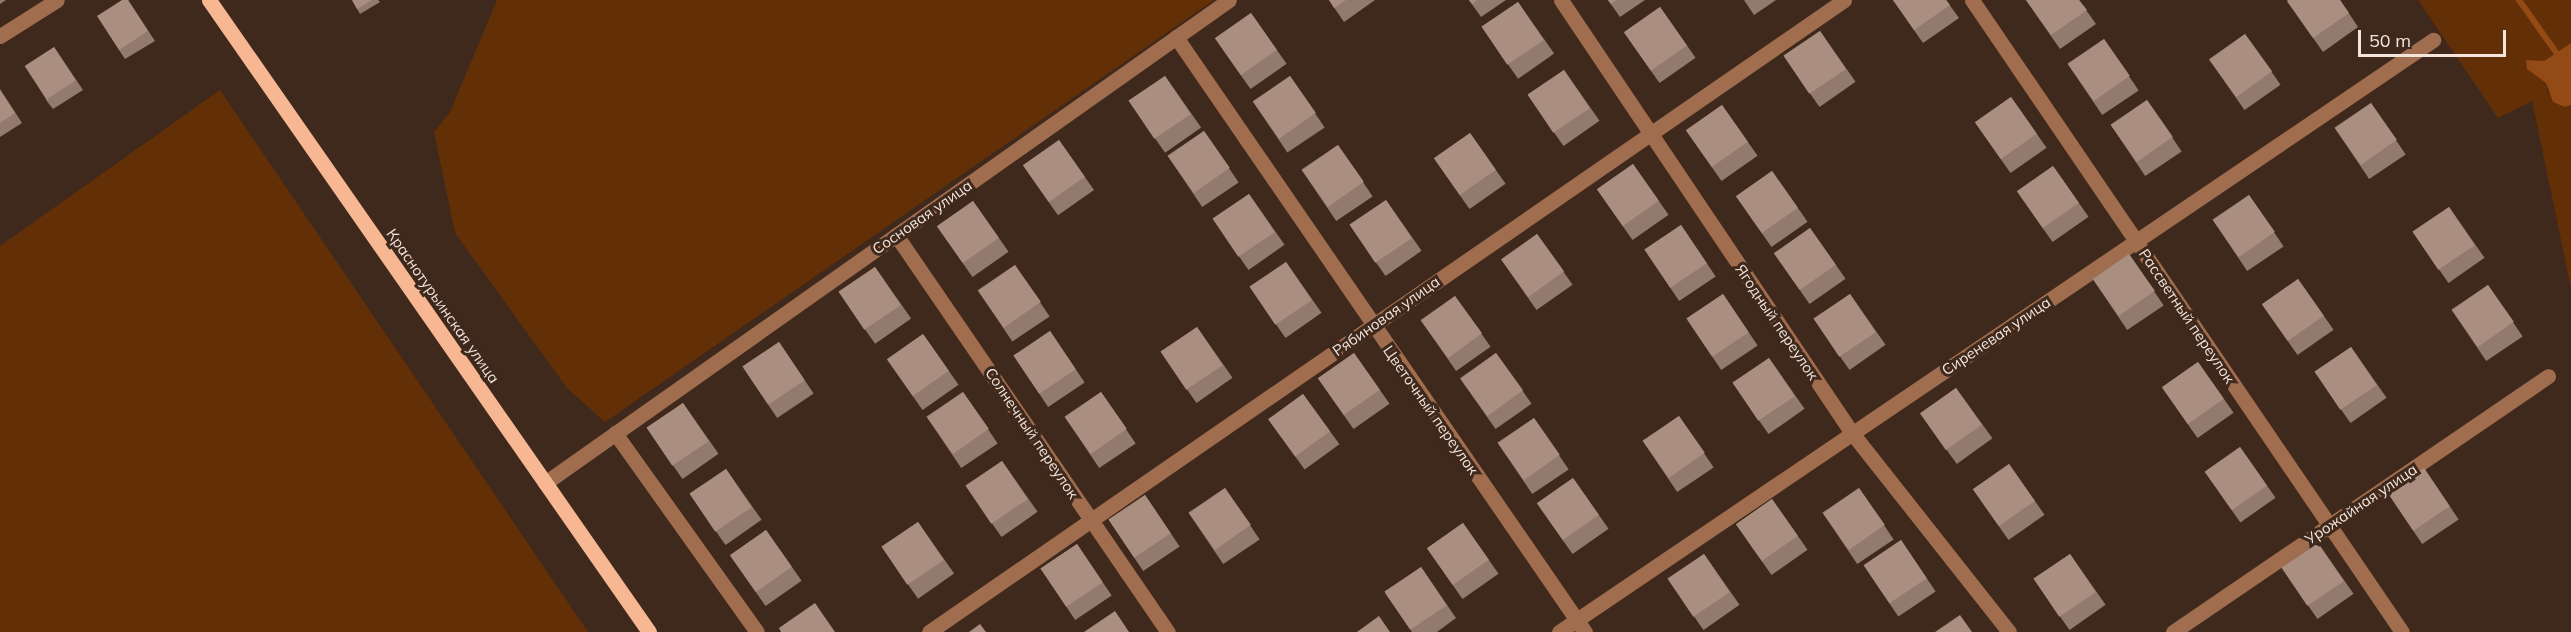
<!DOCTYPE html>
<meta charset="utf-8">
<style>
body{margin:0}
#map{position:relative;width:2571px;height:632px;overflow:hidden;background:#3e291c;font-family:Mulish,sans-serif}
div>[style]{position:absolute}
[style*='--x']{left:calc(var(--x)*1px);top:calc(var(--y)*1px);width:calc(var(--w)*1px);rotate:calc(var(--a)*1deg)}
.green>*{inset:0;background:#632f07}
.water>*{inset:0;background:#934a15}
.stream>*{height:6px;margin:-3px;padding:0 3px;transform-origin:3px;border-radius:3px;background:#934a15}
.minor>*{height:15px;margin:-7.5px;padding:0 7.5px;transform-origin:7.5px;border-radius:7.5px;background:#a16d4f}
.major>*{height:15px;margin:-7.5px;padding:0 7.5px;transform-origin:7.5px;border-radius:7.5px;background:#f7b792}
.wall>*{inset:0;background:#927b6e;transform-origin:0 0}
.building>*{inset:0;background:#aa8f80;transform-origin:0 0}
span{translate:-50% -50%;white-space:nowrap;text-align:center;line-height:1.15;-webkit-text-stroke:6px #3e291c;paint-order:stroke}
.street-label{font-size:15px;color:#f3e4dc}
.scale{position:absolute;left:2358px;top:30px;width:148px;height:27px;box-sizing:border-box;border:3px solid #f3e4dc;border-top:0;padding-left:8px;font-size:18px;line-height:21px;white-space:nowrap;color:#f3e4dc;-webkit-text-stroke:4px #3e291c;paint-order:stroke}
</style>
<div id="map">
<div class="green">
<i style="clip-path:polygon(497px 0,1214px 0,605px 422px,567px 388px,455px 233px,434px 132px,450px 112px)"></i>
<i style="clip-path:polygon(2418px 0,2571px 0,2571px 43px,2544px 61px,2526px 61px,2546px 83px,2548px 93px,2565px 107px,2571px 105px,2571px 288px,2532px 101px,2498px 118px)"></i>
<i style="clip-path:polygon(220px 90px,588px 632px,0 632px,0 246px)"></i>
</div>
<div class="water">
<i style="clip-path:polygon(2571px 43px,2571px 105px,2565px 107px,2553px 102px,2546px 83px,2527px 69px,2526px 60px,2544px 61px)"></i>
</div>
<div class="stream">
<i style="--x:2519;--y:0;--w:71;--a:54.7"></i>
</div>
<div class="minor">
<i style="--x:1561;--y:0;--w:522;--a:56.1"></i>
<i style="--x:1852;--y:433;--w:253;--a:51.7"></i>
<i style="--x:1972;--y:0;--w:764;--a:55.77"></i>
<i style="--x:0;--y:36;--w:67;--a:-32.3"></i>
<i style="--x:1176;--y:37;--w:722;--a:55.5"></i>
<i style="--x:896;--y:235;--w:481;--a:55.6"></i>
<i style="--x:615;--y:433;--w:244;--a:54.5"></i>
<i style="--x:545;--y:483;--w:837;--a:-35.23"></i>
<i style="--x:929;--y:632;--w:1112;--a:-34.63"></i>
<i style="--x:1559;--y:632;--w:1056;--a:-34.11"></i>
<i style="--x:2173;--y:632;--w:454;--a:-34.3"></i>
</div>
<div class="major">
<i style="--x:209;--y:0;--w:770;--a:55.15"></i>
</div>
<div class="wall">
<i style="clip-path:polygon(0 0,6px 0,0 4px)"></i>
<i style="clip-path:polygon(128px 0,155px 41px,125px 59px,119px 50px)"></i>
<i style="clip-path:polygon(352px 0,378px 0,380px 2px,360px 14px)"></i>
<i style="clip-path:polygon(1329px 0,1375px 0,1344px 22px)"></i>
<i style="clip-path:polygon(1469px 0,1506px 0,1481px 17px)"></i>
<i style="clip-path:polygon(1608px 0,1645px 0,1620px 17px)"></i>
<i style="clip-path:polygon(1744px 0,1776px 0,1754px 15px)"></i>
<i style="clip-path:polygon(1893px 0,1946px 0,1959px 18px,1923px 43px)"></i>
<i style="clip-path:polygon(2026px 0,2079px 0,2096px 24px,2060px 49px)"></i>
<i style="clip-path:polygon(2340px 0,2358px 27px,2323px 52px,2287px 1px)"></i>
<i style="left:1518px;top:2px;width:63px;height:44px;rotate:55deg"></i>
<i style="left:1660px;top:7px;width:62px;height:44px;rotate:55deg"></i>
<i style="left:1251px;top:13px;width:62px;height:44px;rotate:55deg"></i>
<i style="left:1820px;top:31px;width:62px;height:44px;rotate:55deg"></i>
<i style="left:2245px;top:34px;width:62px;height:44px;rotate:55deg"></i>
<i style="left:2104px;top:39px;width:62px;height:44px;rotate:56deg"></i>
<i style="clip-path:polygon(54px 47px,83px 90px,53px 109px,46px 100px)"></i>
<i style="left:1564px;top:70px;width:62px;height:44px;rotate:55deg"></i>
<i style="left:1165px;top:76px;width:63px;height:44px;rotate:55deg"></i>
<i style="left:1290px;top:76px;width:62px;height:45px;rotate:56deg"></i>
<i style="clip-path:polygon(0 89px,22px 123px,0 137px)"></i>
<i style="left:2011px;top:97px;width:62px;height:44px;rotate:55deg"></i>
<i style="left:2147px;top:100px;width:62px;height:44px;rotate:56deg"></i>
<i style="left:2371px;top:103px;width:62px;height:44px;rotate:56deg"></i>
<i style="left:1722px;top:105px;width:62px;height:44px;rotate:55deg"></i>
<i style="left:1204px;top:131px;width:62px;height:44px;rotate:56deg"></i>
<i style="left:1470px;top:133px;width:62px;height:44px;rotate:55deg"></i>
<i style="left:1059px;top:140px;width:61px;height:44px;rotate:55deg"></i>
<i style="left:1338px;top:145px;width:62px;height:44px;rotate:56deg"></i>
<i style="left:1633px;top:164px;width:62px;height:44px;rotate:55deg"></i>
<i style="left:2053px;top:166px;width:62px;height:44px;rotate:55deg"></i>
<i style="left:1772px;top:171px;width:62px;height:44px;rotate:55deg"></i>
<i style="left:1249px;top:194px;width:62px;height:44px;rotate:55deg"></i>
<i style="left:2249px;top:195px;width:62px;height:44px;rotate:56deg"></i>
<i style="left:1386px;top:200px;width:62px;height:44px;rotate:55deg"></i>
<i style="left:973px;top:201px;width:62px;height:44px;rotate:55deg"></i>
<i style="left:2449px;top:207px;width:62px;height:44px;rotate:55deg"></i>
<i style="left:1681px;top:225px;width:62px;height:44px;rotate:56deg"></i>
<i style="left:1810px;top:228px;width:62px;height:44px;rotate:55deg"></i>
<i style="left:1537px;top:234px;width:62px;height:44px;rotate:55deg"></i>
<i style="left:2129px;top:254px;width:62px;height:44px;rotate:56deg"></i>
<i style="left:1286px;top:262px;width:62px;height:44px;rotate:55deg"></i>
<i style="left:1015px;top:265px;width:62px;height:45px;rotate:56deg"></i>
<i style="left:875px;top:267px;width:63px;height:44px;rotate:55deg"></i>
<i style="left:2298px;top:279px;width:62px;height:44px;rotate:55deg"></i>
<i style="left:2488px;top:285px;width:62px;height:44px;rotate:56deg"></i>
<i style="left:1723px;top:294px;width:62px;height:44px;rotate:56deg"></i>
<i style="left:1850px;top:294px;width:62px;height:44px;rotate:55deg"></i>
<i style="left:1455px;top:296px;width:62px;height:42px;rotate:55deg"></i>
<i style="left:1197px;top:327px;width:62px;height:44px;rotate:55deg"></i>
<i style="left:1050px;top:331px;width:62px;height:44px;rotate:56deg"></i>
<i style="left:923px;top:334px;width:62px;height:44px;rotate:55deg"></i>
<i style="left:779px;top:342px;width:62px;height:44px;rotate:56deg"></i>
<i style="left:2351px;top:347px;width:62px;height:44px;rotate:55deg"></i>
<i style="left:1354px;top:353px;width:62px;height:44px;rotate:55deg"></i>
<i style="left:1496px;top:353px;width:62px;height:44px;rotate:55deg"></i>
<i style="left:1769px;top:358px;width:62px;height:44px;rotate:55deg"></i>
<i style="left:2198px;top:362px;width:62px;height:44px;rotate:55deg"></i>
<i style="left:1956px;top:388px;width:62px;height:44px;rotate:54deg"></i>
<i style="left:963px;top:392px;width:62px;height:44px;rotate:56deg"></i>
<i style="left:1101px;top:392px;width:62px;height:44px;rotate:56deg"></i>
<i style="left:1303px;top:394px;width:62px;height:43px;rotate:54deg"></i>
<i style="left:683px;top:403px;width:62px;height:44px;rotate:55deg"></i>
<i style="left:1679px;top:416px;width:62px;height:44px;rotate:56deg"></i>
<i style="left:1534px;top:418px;width:62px;height:44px;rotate:56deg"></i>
<i style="left:2240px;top:447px;width:62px;height:43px;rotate:55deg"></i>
<i style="left:1002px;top:461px;width:62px;height:44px;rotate:55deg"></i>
<i style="left:2009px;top:464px;width:62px;height:44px;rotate:55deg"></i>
<i style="left:2424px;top:468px;width:62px;height:44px;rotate:56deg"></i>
<i style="left:726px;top:469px;width:62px;height:44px;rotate:55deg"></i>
<i style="left:1573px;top:478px;width:62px;height:44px;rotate:55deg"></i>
<i style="left:1225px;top:488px;width:62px;height:44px;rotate:56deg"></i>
<i style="left:1859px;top:488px;width:62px;height:44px;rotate:56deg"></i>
<i style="left:1145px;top:495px;width:62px;height:44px;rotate:56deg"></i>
<i style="left:1772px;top:499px;width:62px;height:44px;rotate:55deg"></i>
<i style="left:918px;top:522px;width:63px;height:44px;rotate:55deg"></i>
<i style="left:1463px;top:523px;width:62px;height:44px;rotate:55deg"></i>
<i style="left:766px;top:530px;width:62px;height:44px;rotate:55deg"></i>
<i style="left:1901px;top:540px;width:62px;height:45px;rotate:56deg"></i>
<i style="left:2318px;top:543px;width:62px;height:44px;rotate:55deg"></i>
<i style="left:1077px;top:544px;width:62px;height:44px;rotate:56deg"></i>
<i style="left:1704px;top:554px;width:62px;height:44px;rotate:55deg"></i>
<i style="left:2070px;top:554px;width:62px;height:44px;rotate:55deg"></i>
<i style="clip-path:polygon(1421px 567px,1456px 618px,1437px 632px,1412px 632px,1385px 593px)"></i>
</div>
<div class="building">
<i style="clip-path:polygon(122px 0,128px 0,148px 31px,119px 50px,97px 16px)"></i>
<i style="clip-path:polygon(352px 0,372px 0,357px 9px)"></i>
<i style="clip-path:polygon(1329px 0,1346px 0,1334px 8px)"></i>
<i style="clip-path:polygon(1469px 0,1477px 0,1472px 4px)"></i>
<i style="clip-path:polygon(1608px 0,1616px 0,1611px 4px)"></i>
<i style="clip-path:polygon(1893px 0,1946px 0,1950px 5px,1914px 30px)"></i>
<i style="clip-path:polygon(2026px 0,2079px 0,2087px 10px,2051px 35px)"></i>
<i style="clip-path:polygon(2288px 0,2340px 0,2349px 13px,2313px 38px,2287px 1px)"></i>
<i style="left:1518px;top:2px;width:46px;height:44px;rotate:56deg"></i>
<i style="left:1660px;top:7px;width:47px;height:44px;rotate:55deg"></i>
<i style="left:1251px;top:13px;width:45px;height:44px;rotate:55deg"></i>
<i style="left:1820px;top:31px;width:46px;height:44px;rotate:56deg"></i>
<i style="left:2245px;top:34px;width:46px;height:44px;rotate:54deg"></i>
<i style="left:2104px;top:39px;width:45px;height:44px;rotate:55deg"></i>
<i style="left:54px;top:47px;width:40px;height:35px;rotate:57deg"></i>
<i style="left:1564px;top:70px;width:46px;height:44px;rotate:56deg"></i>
<i style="left:1165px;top:76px;width:46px;height:44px;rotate:56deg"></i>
<i style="left:1290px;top:76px;width:45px;height:45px;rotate:55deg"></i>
<i style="clip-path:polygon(0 90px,15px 113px,0 123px)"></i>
<i style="left:2011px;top:97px;width:45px;height:44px;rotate:55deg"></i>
<i style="left:2147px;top:100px;width:45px;height:44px;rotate:55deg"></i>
<i style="left:2371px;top:103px;width:45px;height:44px;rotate:55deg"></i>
<i style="left:1722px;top:105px;width:45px;height:44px;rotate:55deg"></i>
<i style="left:1204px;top:131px;width:45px;height:44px;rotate:55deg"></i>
<i style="left:1470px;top:133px;width:45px;height:44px;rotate:55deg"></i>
<i style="left:1059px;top:140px;width:45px;height:44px;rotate:55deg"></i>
<i style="left:1338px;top:145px;width:45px;height:44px;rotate:55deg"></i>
<i style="left:1633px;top:164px;width:45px;height:44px;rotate:55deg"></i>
<i style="left:2053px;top:166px;width:45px;height:44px;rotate:55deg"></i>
<i style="left:1772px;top:171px;width:45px;height:44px;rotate:55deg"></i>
<i style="left:1249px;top:194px;width:46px;height:44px;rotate:56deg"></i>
<i style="left:2249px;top:195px;width:45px;height:44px;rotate:55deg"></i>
<i style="left:1386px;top:200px;width:46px;height:44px;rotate:56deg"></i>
<i style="left:973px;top:201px;width:45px;height:44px;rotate:55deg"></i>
<i style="left:2449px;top:207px;width:46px;height:44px;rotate:56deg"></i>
<i style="left:1681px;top:225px;width:46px;height:44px;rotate:56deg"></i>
<i style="left:1810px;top:228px;width:45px;height:44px;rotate:55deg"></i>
<i style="left:1537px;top:234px;width:46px;height:44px;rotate:54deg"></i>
<i style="left:2129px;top:254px;width:45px;height:44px;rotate:55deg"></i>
<i style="left:1286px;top:262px;width:46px;height:44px;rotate:56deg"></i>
<i style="left:1015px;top:265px;width:45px;height:45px;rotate:55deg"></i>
<i style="left:875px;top:267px;width:46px;height:44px;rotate:56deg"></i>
<i style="left:2298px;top:279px;width:45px;height:44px;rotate:55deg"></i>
<i style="left:2488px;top:285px;width:45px;height:44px;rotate:55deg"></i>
<i style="left:1723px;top:294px;width:46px;height:44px;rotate:56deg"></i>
<i style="left:1850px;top:294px;width:46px;height:44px;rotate:56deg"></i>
<i style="left:1455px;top:296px;width:46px;height:42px;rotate:54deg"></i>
<i style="left:1197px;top:327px;width:46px;height:44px;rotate:56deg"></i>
<i style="left:1050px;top:331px;width:46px;height:44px;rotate:56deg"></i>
<i style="left:923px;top:334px;width:45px;height:44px;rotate:55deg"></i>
<i style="left:779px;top:342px;width:46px;height:44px;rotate:56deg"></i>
<i style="left:2351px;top:347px;width:46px;height:44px;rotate:56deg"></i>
<i style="left:1354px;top:353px;width:45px;height:44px;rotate:55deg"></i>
<i style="left:1496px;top:353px;width:46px;height:44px;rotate:54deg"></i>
<i style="left:1769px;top:358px;width:46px;height:44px;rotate:56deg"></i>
<i style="left:2198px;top:362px;width:45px;height:44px;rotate:55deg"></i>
<i style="left:1956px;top:388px;width:45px;height:44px;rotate:55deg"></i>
<i style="left:963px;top:392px;width:45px;height:44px;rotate:55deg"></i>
<i style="left:1101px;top:392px;width:45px;height:44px;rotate:55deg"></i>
<i style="left:1303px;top:394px;width:46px;height:43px;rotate:54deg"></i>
<i style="left:683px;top:403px;width:46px;height:44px;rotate:56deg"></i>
<i style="left:1679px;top:416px;width:45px;height:44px;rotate:55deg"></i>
<i style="left:1534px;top:418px;width:45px;height:44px;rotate:55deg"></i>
<i style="left:2240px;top:447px;width:47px;height:43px;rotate:55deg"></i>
<i style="left:1002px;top:461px;width:46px;height:44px;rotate:56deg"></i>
<i style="left:2009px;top:464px;width:45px;height:44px;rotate:55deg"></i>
<i style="left:2424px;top:468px;width:46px;height:44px;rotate:56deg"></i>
<i style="left:726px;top:469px;width:46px;height:44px;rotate:56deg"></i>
<i style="left:1573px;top:478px;width:45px;height:44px;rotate:55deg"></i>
<i style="left:1225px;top:488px;width:45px;height:44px;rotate:55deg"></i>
<i style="left:1859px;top:488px;width:45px;height:44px;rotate:55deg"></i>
<i style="left:1145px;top:495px;width:46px;height:44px;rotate:56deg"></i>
<i style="left:1772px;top:499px;width:45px;height:44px;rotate:55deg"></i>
<i style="left:918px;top:522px;width:46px;height:44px;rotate:56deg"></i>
<i style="left:1463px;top:523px;width:45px;height:44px;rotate:55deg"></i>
<i style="left:766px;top:530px;width:45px;height:44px;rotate:55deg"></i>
<i style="left:1901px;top:540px;width:46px;height:45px;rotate:56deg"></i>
<i style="left:2318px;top:543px;width:46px;height:44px;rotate:56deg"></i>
<i style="left:1077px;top:544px;width:46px;height:44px;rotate:56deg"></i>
<i style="left:1704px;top:554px;width:46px;height:44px;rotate:56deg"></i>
<i style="left:2070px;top:554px;width:46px;height:44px;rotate:56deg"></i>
<i style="left:1421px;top:567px;width:46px;height:44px;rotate:56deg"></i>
<i style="clip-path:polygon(815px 603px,835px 632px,781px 632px,779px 628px)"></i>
<i style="clip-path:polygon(1115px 611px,1129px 632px,1084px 632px)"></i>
<i style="clip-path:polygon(1960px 615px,1972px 632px,1935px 632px)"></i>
<i style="clip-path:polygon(1379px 616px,1390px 632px,1357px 632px)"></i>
<i style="clip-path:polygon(980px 624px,986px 632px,969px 632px)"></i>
</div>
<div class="street-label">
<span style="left:922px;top:217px;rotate:-35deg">Сосновая улица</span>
<span style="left:443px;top:306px;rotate:55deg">Краснотурьинская улица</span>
<span style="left:1386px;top:316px;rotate:-35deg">Рябиновая улица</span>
<span style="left:2187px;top:316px;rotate:56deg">Рассветный переулок</span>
<span style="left:1777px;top:322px;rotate:56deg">Ягодный переулок</span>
<span style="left:1996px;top:336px;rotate:-34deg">Сиреневая улица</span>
<span style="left:1431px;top:410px;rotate:55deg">Цветочный переулок</span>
<span style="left:1032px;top:433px;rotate:56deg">Солнечный переулок</span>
<span style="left:2361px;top:504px;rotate:-34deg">Урожайная улица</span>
</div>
<div class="scale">50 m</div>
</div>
